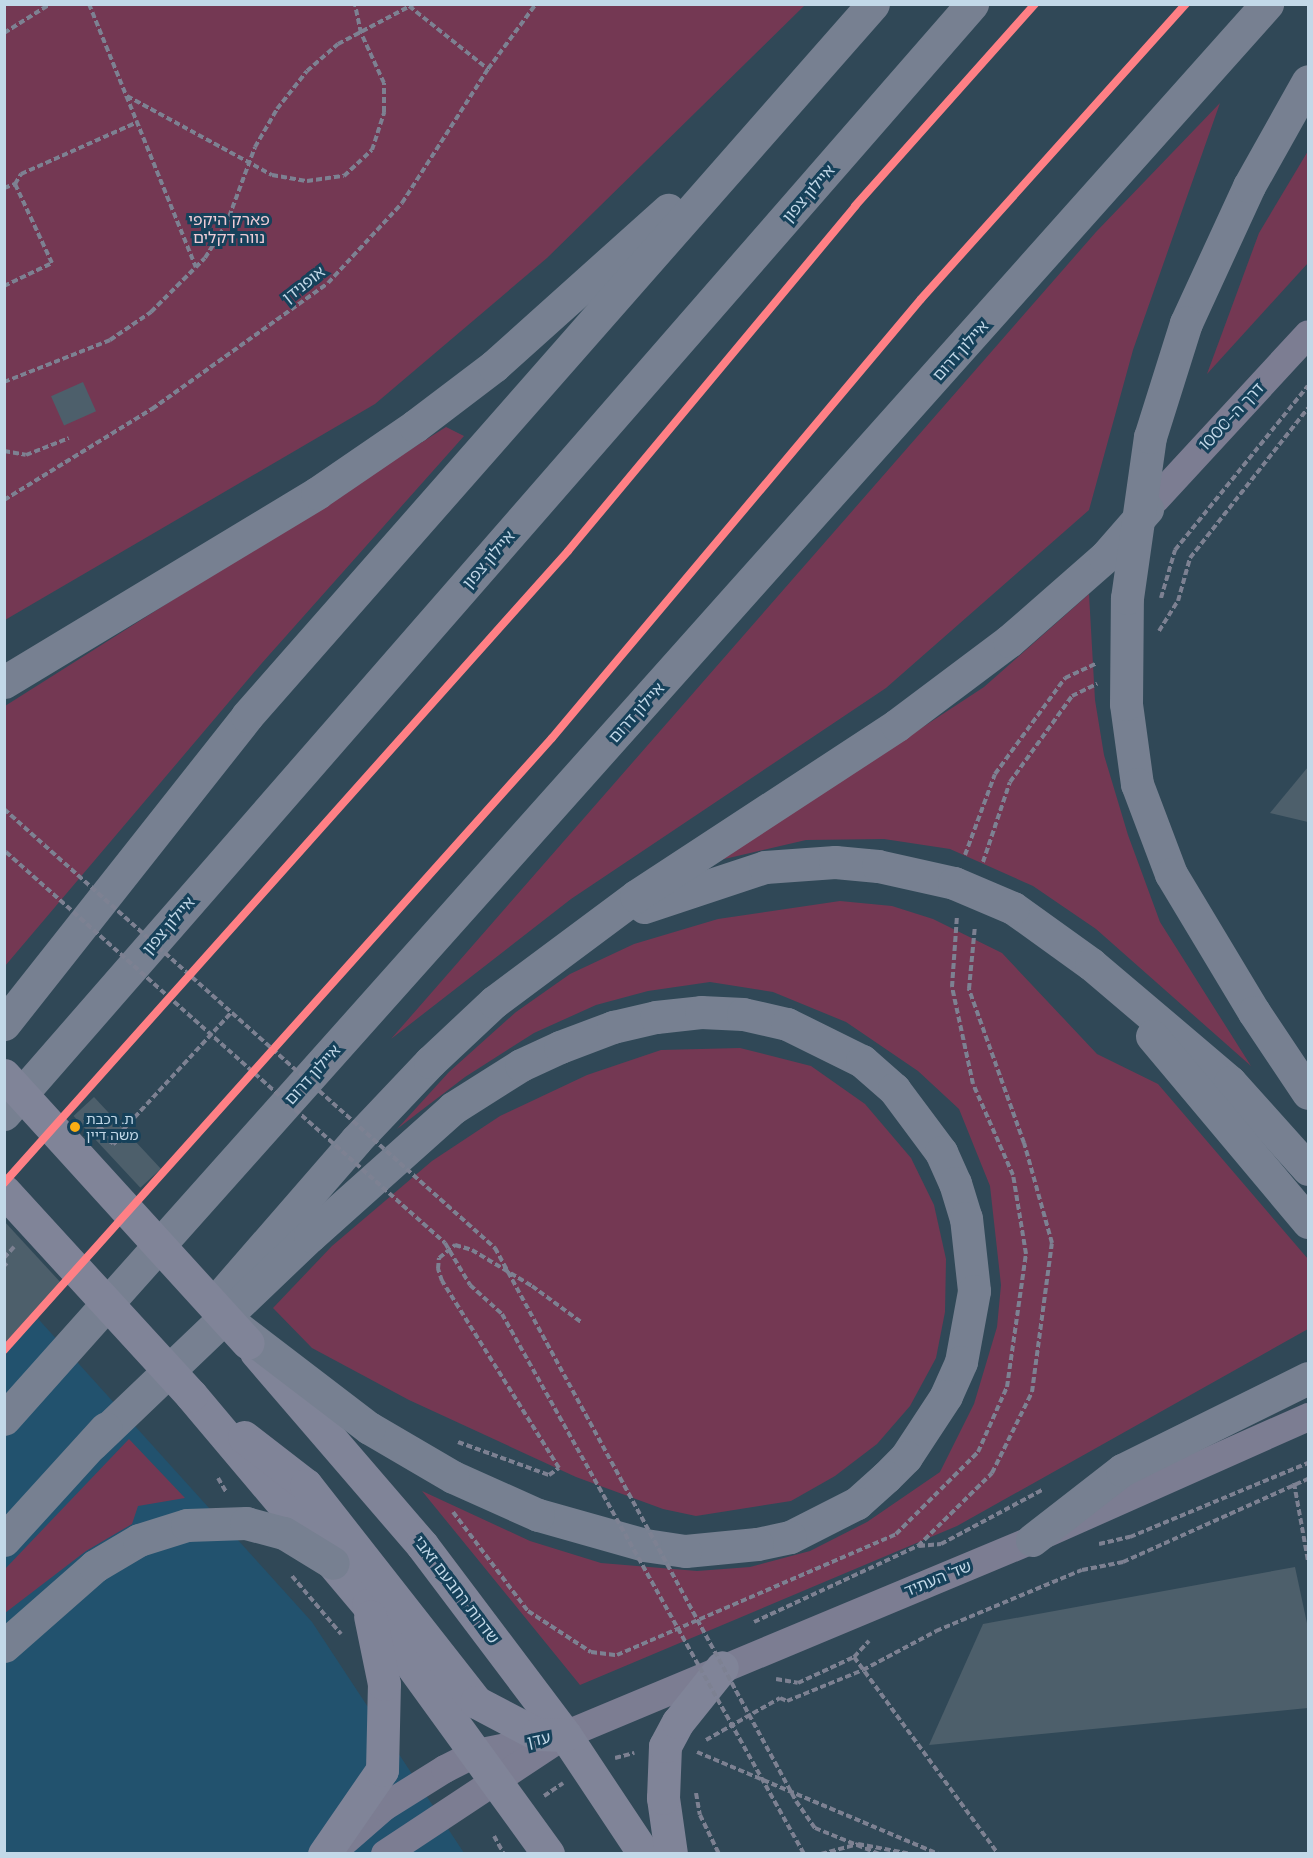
<!DOCTYPE html>
<meta charset="utf-8">
<style>
body{margin:0}
#map{position:relative;width:1313px;height:1858px;overflow:hidden;background:#304857;font-family:"DM Sans","Noto Sans Hebrew",sans-serif}
div>[style]{position:absolute}
[style*='--x']{left:calc(var(--x)*1px);top:calc(var(--y)*1px);width:calc(var(--w)*1px);rotate:calc(var(--a)*1deg)}
.built>*{inset:0;background:#22526e}
.green>*{inset:0;background:#743853}
.building>*{inset:0;background:#4d5f6b;transform-origin:0 0}
.path>*{height:4px;margin-top:-2px;transform-origin:0;background:repeating-linear-gradient(90deg,#7d8192 0 6px,transparent 0 9px)}
.minor>*{height:28px;margin:-14px;padding:0 14px;transform-origin:14px;border-radius:14px;background:#7c7d92}
.primary>*{height:33px;margin:-16.5px;padding:0 16.5px;transform-origin:16.5px;border-radius:16.5px;background:#808498}
.motorway>*{height:33px;margin:-16.5px;padding:0 16.5px;transform-origin:16.5px;border-radius:16.5px;background:#778091}
.path-bridge>*{height:4px;margin-top:-2px;transform-origin:0;background:repeating-linear-gradient(90deg,#7d8192 0 6px,transparent 0 9px)}
.primary-bridge>*{height:33px;margin:-16.5px;padding:0 16.5px;transform-origin:16.5px;border-radius:16.5px;background:#808498}
.motorway-bridge>*{height:33px;margin:-16.5px;padding:0 16.5px;transform-origin:16.5px;border-radius:16.5px;background:#778091}
.rail-1>*{height:8px;margin:-4px;padding:0 4px;transform-origin:4px;border-radius:4px;background:#ff8085}
.dots>*{width:16px;height:16px;translate:-50% -50%;box-sizing:border-box;border:3px solid #16415a;border-radius:50%}
span{translate:-50% -50%;white-space:nowrap;text-align:center;line-height:1.15;-webkit-text-stroke:6px #16415a;paint-order:stroke}
.bus-label{font-size:14px;color:#c2d8e8}
.left{translate:0 -50%;text-align:left}
.street-label{font-size:16px;color:#c2d8e8}
.park-label{font-size:16px;color:#eeccd6}
.frame{position:absolute;inset:0;border:6px solid #c2d8e8;pointer-events:none}
</style>
<div id="map">
<div class="built">
<i style="clip-path:polygon(4px 1281px,312px 1622px,464px 1853px,5px 1853px)"></i>
</div>
<div class="green">
<i style="clip-path:polygon(5px 5px,805px 5px,547px 258px,375px 404px,5px 620px)"></i>
<i style="clip-path:polygon(1220px 103px,1133px 350px,1089px 510px,886px 688px,571px 899px,391px 1039px,1096px 232px)"></i>
<i style="clip-path:polygon(1308px 151px,1308px 263px,1207px 374px,1259px 233px)"></i>
<i style="clip-path:polygon(446px 427px,464px 436px,262px 663px,5px 966px,5px 706px)"></i>
<i style="clip-path:polygon(1089px 594px,1095px 700px,1104px 755px,1128px 835px,1160px 922px,1251px 1066px,1096px 929px,1033px 886px,950px 849px,884px 839px,806px 840px,720px 860px,984px 687px)"></i>
<i style="clip-path:polygon(840px 901px,892px 906px,933px 919px,1002px 953px,1097px 1054px,1158px 1084px,1308px 1259px,1308px 1329px,957px 1526px,580px 1685px,422px 1491px,530px 1541px,601px 1563px,697px 1571px,750px 1567px,810px 1551px,867px 1522px,940px 1472px,974px 1404px,997px 1327px,1001px 1285px,990px 1186px,959px 1109px,918px 1071px,846px 1022px,773px 992px,710px 982px,648px 991px,596px 1005px,534px 1033px,465px 1077px,397px 1129px,449px 1072px,516px 1012px,570px 974px,634px 944px,718px 919px)"></i>
<i style="clip-path:polygon(740px 1048px,811px 1066px,865px 1104px,911px 1158px,934px 1205px,946px 1259px,945px 1312px,936px 1358px,910px 1406px,877px 1444px,835px 1476px,791px 1501px,696px 1516px,663px 1509px,576px 1477px,409px 1400px,312px 1348px,273px 1308px,332px 1246px,432px 1161px,500px 1116px,587px 1075px,661px 1050px)"></i>
<i style="clip-path:polygon(129px 1439px,185px 1498px,138px 1506px,132px 1524px,86px 1551px,5px 1613px,5px 1569px)"></i>
</div>
<div class="building">
<i style="left:83px;top:382px;width:32px;height:35px;rotate:66deg"></i>
<i style="clip-path:polygon(1308px 767px,1308px 822px,1270px 813px)"></i>
<i style="left:94px;top:1097px;width:98px;height:28px;rotate:47deg"></i>
<i style="clip-path:polygon(4px 1221px,62px 1284px,4px 1347px)"></i>
<i style="clip-path:polygon(1295px 1567px,1308px 1628px,1308px 1708px,929px 1745px,983px 1624px)"></i>
</div>
<div class="path">
<i style="--x:89;--y:4;--w:284;--a:67.9"></i>
<i style="--x:409;--y:6;--w:101;--a:38.6"></i>
<i style="--x:4;--y:33;--w:54;--a:-32.2"></i>
<i style="--x:127;--y:96;--w:165;--a:28.6"></i>
<i style="--x:272;--y:175;--w:36;--a:10"></i>
<i style="--x:307;--y:181;--w:37;--a:-8"></i>
<i style="--x:344;--y:176;--w:38;--a:-43"></i>
<i style="--x:372;--y:150;--w:40;--a:-72"></i>
<i style="--x:384;--y:112;--w:29;--a:-90"></i>
<i style="--x:384;--y:83;--w:55;--a:-114.7"></i>
<i style="--x:361;--y:33;--w:30;--a:-102"></i>
<i style="--x:4;--y:188;--w:12;--a:-20"></i>
<i style="--x:15;--y:184;--w:12;--a:-59"></i>
<i style="--x:21;--y:174;--w:128;--a:-24"></i>
<i style="--x:4;--y:286;--w:53;--a:-25.6"></i>
<i style="--x:52;--y:263;--w:87;--a:-115.1"></i>
<i style="--x:4;--y:382;--w:114;--a:-21.6"></i>
<i style="--x:110;--y:340;--w:50;--a:-34.3"></i>
<i style="--x:151;--y:312;--w:76;--a:-45"></i>
<i style="--x:205;--y:258;--w:39;--a:-58"></i>
<i style="--x:226;--y:225;--w:83;--a:-69.6"></i>
<i style="--x:255;--y:147;--w:44;--a:-59.9"></i>
<i style="--x:277;--y:109;--w:48;--a:-51.7"></i>
<i style="--x:307;--y:71;--w:41;--a:-41.1"></i>
<i style="--x:338;--y:44;--w:86;--a:-27.8"></i>
<i style="--x:4;--y:451;--w:22;--a:10"></i>
<i style="--x:26;--y:455;--w:46;--a:-21.6"></i>
<i style="--x:4;--y:500;--w:174;--a:-31.6"></i>
<i style="--x:152;--y:409;--w:216;--a:-35.6"></i>
<i style="--x:328;--y:283;--w:109;--a:-47.2"></i>
<i style="--x:402;--y:203;--w:159;--a:-57.3"></i>
<i style="--x:488;--y:69;--w:81;--a:-53.6"></i>
<i style="--x:1161;--y:598;--w:50;--a:-73.7"></i>
<i style="--x:1175;--y:550;--w:211;--a:-51"></i>
<i style="--x:1159;--y:631;--w:36;--a:-58"></i>
<i style="--x:1178;--y:601;--w:45;--a:-74.4"></i>
<i style="--x:1190;--y:558;--w:191;--a:-51.8"></i>
<i style="--x:4;--y:809;--w:27;--a:42"></i>
<i style="--x:4;--y:851;--w:2;--a:27"></i>
<i style="--x:965;--y:855;--w:86;--a:-69.7"></i>
<i style="--x:995;--y:774;--w:119;--a:-53.9"></i>
<i style="--x:1065;--y:678;--w:35;--a:-25"></i>
<i style="--x:983;--y:862;--w:84;--a:-71.4"></i>
<i style="--x:1010;--y:782;--w:106;--a:-54.2"></i>
<i style="--x:1072;--y:696;--w:28;--a:-26"></i>
<i style="--x:97;--y:1131;--w:5;--a:-53"></i>
<i style="--x:100;--y:1127;--w:25;--a:47"></i>
<i style="--x:4;--y:1258;--w:15;--a:-48"></i>
<i style="--x:4;--y:1266;--w:4;--a:-45"></i>
<i style="--x:458;--y:1442;--w:97;--a:19.9"></i>
<i style="--x:549;--y:1475;--w:12;--a:-35"></i>
<i style="--x:559;--y:1468;--w:221;--a:-122"></i>
<i style="--x:442;--y:1281;--w:13;--a:-108"></i>
<i style="--x:438;--y:1269;--w:11;--a:-85"></i>
<i style="--x:439;--y:1258;--w:21;--a:-39"></i>
<i style="--x:455;--y:1245;--w:18;--a:16"></i>
<i style="--x:472;--y:1250;--w:70;--a:31"></i>
<i style="--x:532;--y:1286;--w:61;--a:36.3"></i>
<i style="--x:218;--y:1478;--w:16;--a:60"></i>
<i style="--x:1294;--y:1483;--w:79;--a:79.8"></i>
<i style="--x:453;--y:1512;--w:124;--a:52.9"></i>
<i style="--x:528;--y:1611;--w:75;--a:33.1"></i>
<i style="--x:591;--y:1652;--w:26;--a:7"></i>
<i style="--x:617;--y:1655;--w:304;--a:-23.4"></i>
<i style="--x:896;--y:1534;--w:116;--a:-45"></i>
<i style="--x:978;--y:1452;--w:71;--a:-66"></i>
<i style="--x:1007;--y:1387;--w:134;--a:-81.9"></i>
<i style="--x:1026;--y:1254;--w:80;--a:-99.3"></i>
<i style="--x:1013;--y:1175;--w:99;--a:-113.7"></i>
<i style="--x:973;--y:1084;--w:99;--a:-102.2"></i>
<i style="--x:952;--y:987;--w:71;--a:-86"></i>
<i style="--x:1099;--y:1544;--w:32;--a:-13"></i>
<i style="--x:1130;--y:1537;--w:193;--a:-22.6"></i>
<i style="--x:919;--y:1546;--w:22;--a:-5"></i>
<i style="--x:941;--y:1544;--w:115;--a:-28.1"></i>
<i style="--x:292;--y:1576;--w:76;--a:49.8"></i>
<i style="--x:754;--y:1622;--w:181;--a:-24.9"></i>
<i style="--x:918;--y:1546;--w:104;--a:-44.6"></i>
<i style="--x:992;--y:1473;--w:90;--a:-63.7"></i>
<i style="--x:1032;--y:1392;--w:150;--a:-82.4"></i>
<i style="--x:1052;--y:1243;--w:104;--a:-105.6"></i>
<i style="--x:1024;--y:1143;--w:164;--a:-109.7"></i>
<i style="--x:969;--y:989;--w:63;--a:-84.6"></i>
<i style="--x:854;--y:1657;--w:244;--a:53.8"></i>
<i style="--x:776;--y:1679;--w:22;--a:10"></i>
<i style="--x:798;--y:1683;--w:62;--a:-24.9"></i>
<i style="--x:854;--y:1657;--w:22;--a:-47"></i>
<i style="--x:706;--y:1740;--w:85;--a:-29.6"></i>
<i style="--x:780;--y:1698;--w:8;--a:23"></i>
<i style="--x:787;--y:1701;--w:82;--a:-22.2"></i>
<i style="--x:863;--y:1670;--w:83;--a:-28.1"></i>
<i style="--x:936;--y:1631;--w:158;--a:-22.7"></i>
<i style="--x:1082;--y:1570;--w:42;--a:-11"></i>
<i style="--x:1123;--y:1562;--w:203;--a:-24.2"></i>
<i style="--x:697;--y:1752;--w:263;--a:22.9"></i>
<i style="--x:615;--y:1758;--w:20;--a:-15"></i>
<i style="--x:696;--y:1793;--w:22;--a:80"></i>
<i style="--x:700;--y:1815;--w:43;--a:64"></i>
<i style="--x:544;--y:1796;--w:23;--a:-34"></i>
<i style="--x:494;--y:1836;--w:21;--a:61"></i>
<i style="--x:821;--y:1854;--w:38;--a:-15"></i>
<i style="--x:858;--y:1844;--w:54;--a:10.7"></i>
</div>
<div class="minor">
<i style="--x:1156;--y:499;--w:224;--a:-47.3"></i>
<i style="--x:336;--y:1849;--w:64;--a:-41.2"></i>
<i style="--x:384;--y:1807;--w:72;--a:-31.9"></i>
<i style="--x:445;--y:1769;--w:36;--a:-27"></i>
<i style="--x:477;--y:1753;--w:76;--a:-11.5"></i>
<i style="--x:385;--y:1854;--w:216;--a:-33.5"></i>
<i style="--x:565;--y:1735;--w:506;--a:-22.66"></i>
<i style="--x:1032;--y:1540;--w:302;--a:-24"></i>
</div>
<div class="primary">
<i style="--x:256;--y:1352;--w:255;--a:49.3"></i>
<i style="--x:422;--y:1545;--w:238;--a:53"></i>
<i style="--x:565;--y:1735;--w:143;--a:56.4"></i>
<i style="--x:191;--y:1395;--w:275;--a:49.9"></i>
<i style="--x:368;--y:1605;--w:307;--a:54.1"></i>
<i style="--x:244;--y:1437;--w:78;--a:37.7"></i>
<i style="--x:306;--y:1485;--w:276;--a:51.9"></i>
<i style="--x:476;--y:1702;--w:69;--a:27.7"></i>
<i style="--x:537;--y:1734;--w:28;--a:2"></i>
<i style="--x:324;--y:1854;--w:102;--a:-55.4"></i>
<i style="--x:382;--y:1770;--w:86;--a:-88.7"></i>
<i style="--x:384;--y:1684;--w:69;--a:-101.6"></i>
<i style="--x:671;--y:1854;--w:57;--a:-98.1"></i>
<i style="--x:663;--y:1798;--w:52;--a:-87.8"></i>
<i style="--x:665;--y:1746;--w:27;--a:-62"></i>
<i style="--x:678;--y:1722;--w:70;--a:-51.3"></i>
</div>
<div class="motorway">
<i style="--x:1186;--y:323;--w:151;--a:-65.3"></i>
<i style="--x:1249;--y:186;--w:120;--a:-60.7"></i>
<i style="--x:4;--y:682;--w:366;--a:-31.1"></i>
<i style="--x:317;--y:493;--w:119;--a:-34.4"></i>
<i style="--x:415;--y:426;--w:99;--a:-37.2"></i>
<i style="--x:494;--y:366;--w:234;--a:-41.9"></i>
<i style="--x:1126;--y:704;--w:81;--a:82.2"></i>
<i style="--x:1137;--y:784;--w:96;--a:69.3"></i>
<i style="--x:1171;--y:874;--w:161;--a:59"></i>
<i style="--x:1254;--y:1012;--w:97;--a:56.3"></i>
<i style="--x:644;--y:907;--w:127;--a:-18.3"></i>
<i style="--x:765;--y:867;--w:70;--a:-4.1"></i>
<i style="--x:835;--y:862;--w:43;--a:5.3"></i>
<i style="--x:1013;--y:908;--w:96;--a:35.7"></i>
<i style="--x:1091;--y:964;--w:182;--a:40.3"></i>
<i style="--x:1230;--y:1082;--w:117;--a:48.1"></i>
<i style="--x:4;--y:1024;--w:392;--a:-51.7"></i>
<i style="--x:247;--y:716;--w:948;--a:-48.68"></i>
<i style="--x:1152;--y:1036;--w:243;--a:50"></i>
<i style="--x:4;--y:1114;--w:1473;--a:-48.91"></i>
<i style="--x:224;--y:1292;--w:201;--a:-49"></i>
<i style="--x:356;--y:1140;--w:108;--a:-46.5"></i>
<i style="--x:430;--y:1062;--w:88;--a:-43.2"></i>
<i style="--x:494;--y:1002;--w:177;--a:-36.7"></i>
<i style="--x:636;--y:896;--w:312;--a:-33.2"></i>
<i style="--x:897;--y:725;--w:140;--a:-36.9"></i>
<i style="--x:1009;--y:641;--w:128;--a:-41.2"></i>
<i style="--x:1105;--y:557;--w:64;--a:-48.8"></i>
<i style="--x:4;--y:1419;--w:1897;--a:-48.25"></i>
<i style="--x:92;--y:1444;--w:301;--a:-43.7"></i>
<i style="--x:310;--y:1236;--w:192;--a:-41.8"></i>
<i style="--x:453;--y:1108;--w:80;--a:-32.3"></i>
<i style="--x:521;--y:1065;--w:43;--a:-24.8"></i>
<i style="--x:560;--y:1047;--w:57;--a:-20.7"></i>
<i style="--x:613;--y:1027;--w:44;--a:-13.1"></i>
<i style="--x:656;--y:1017;--w:45;--a:-6.3"></i>
<i style="--x:701;--y:1012;--w:42;--a:2.7"></i>
<i style="--x:743;--y:1014;--w:45;--a:12.8"></i>
<i style="--x:787;--y:1024;--w:84;--a:26.3"></i>
<i style="--x:862;--y:1061;--w:43;--a:41.2"></i>
<i style="--x:894;--y:1089;--w:79;--a:53.3"></i>
<i style="--x:941;--y:1152;--w:34;--a:66"></i>
<i style="--x:955;--y:1183;--w:37;--a:73"></i>
<i style="--x:966;--y:1218;--w:73;--a:83.7"></i>
<i style="--x:974;--y:1291;--w:72;--a:100.4"></i>
<i style="--x:961;--y:1362;--w:37;--a:114"></i>
<i style="--x:946;--y:1396;--w:73;--a:123.3"></i>
<i style="--x:906;--y:1457;--w:28;--a:135"></i>
<i style="--x:886;--y:1477;--w:39;--a:138"></i>
<i style="--x:857;--y:1503;--w:75;--a:153.1"></i>
<i style="--x:790;--y:1537;--w:34;--a:168"></i>
<i style="--x:757;--y:1544;--w:72;--a:174.4"></i>
<i style="--x:685;--y:1551;--w:40;--a:-171.5"></i>
<i style="--x:645;--y:1545;--w:111;--a:-164.3"></i>
<i style="--x:538;--y:1515;--w:93;--a:-155.9"></i>
<i style="--x:453;--y:1477;--w:97;--a:-149.7"></i>
<i style="--x:369;--y:1428;--w:176;--a:-142.6"></i>
<i style="--x:4;--y:1540;--w:151;--a:-47.7"></i>
<i style="--x:1032;--y:1540;--w:114;--a:-37.9"></i>
<i style="--x:1122;--y:1470;--w:208;--a:-26.3"></i>
<i style="--x:4;--y:1646;--w:121;--a:-41.3"></i>
<i style="--x:95;--y:1566;--w:51;--a:-30.6"></i>
<i style="--x:139;--y:1540;--w:50;--a:-17.4"></i>
<i style="--x:187;--y:1525;--w:59;--a:-1.9"></i>
<i style="--x:246;--y:1523;--w:39;--a:15"></i>
<i style="--x:284;--y:1533;--w:57;--a:31.5"></i>
</div>
<div class="path-bridge">
<i style="--x:24;--y:827;--w:632;--a:41.79"></i>
<i style="--x:495;--y:1248;--w:630;--a:61.44"></i>
<i style="--x:796;--y:1801;--w:33;--a:55"></i>
<i style="--x:815;--y:1828;--w:69;--a:22.1"></i>
<i style="--x:6;--y:852;--w:588;--a:41.69"></i>
<i style="--x:445;--y:1243;--w:49;--a:59.2"></i>
<i style="--x:470;--y:1285;--w:43;--a:42.2"></i>
<i style="--x:502;--y:1314;--w:619;--a:60.78"></i>
<i style="--x:110;--y:1144;--w:180;--a:-47.3"></i>
</div>
<div class="primary-bridge">
<i style="--x:4;--y:1075;--w:362;--a:47.7"></i>
<i style="--x:4;--y:1191;--w:277;--a:47.5"></i>
</div>
<div class="motorway-bridge">
<i style="--x:1126;--y:704;--w:106;--a:-89.5"></i>
<i style="--x:1127;--y:598;--w:163;--a:-81.9"></i>
<i style="--x:1150;--y:437;--w:120;--a:-72.5"></i>
<i style="--x:878;--y:866;--w:78;--a:12.6"></i>
<i style="--x:954;--y:883;--w:64;--a:23"></i>
</div>
<div class="rail-1">
<i style="--x:4;--y:1183;--w:847;--a:-48.25"></i>
<i style="--x:568;--y:551;--w:449;--a:-50.2"></i>
<i style="--x:855;--y:206;--w:271;--a:-48.3"></i>
<i style="--x:4;--y:1350;--w:821;--a:-48.16"></i>
<i style="--x:552;--y:738;--w:573;--a:-49.95"></i>
<i style="--x:921;--y:299;--w:397;--a:-48.1"></i>
</div>
<div class="dots">
<i style="left:75px;top:1127px;background:#f8ad13"></i>
</div>
<div class="bus-label">
<span class="left" style="left:86px;top:1127px">ת. רכבת<br>משה דיין</span>
</div>
<div class="street-label">
<span style="left:809px;top:194px;rotate:-49deg">איילון צפון</span>
<span style="left:304px;top:285px;rotate:-38deg">אופנידן</span>
<span style="left:961px;top:351px;rotate:-48deg">איילון דרום</span>
<span style="left:1232px;top:417px;rotate:-47deg">דרך ה-1000</span>
<span style="left:489px;top:560px;rotate:-49deg">איילון צפון</span>
<span style="left:637px;top:713px;rotate:-48deg">איילון דרום</span>
<span style="left:169px;top:926px;rotate:-49deg">איילון צפון</span>
<span style="left:313px;top:1075px;rotate:-48deg">איילון דרום</span>
<span style="left:938px;top:1579px;rotate:-22deg">שד' העתיד</span>
<span style="left:456px;top:1590px;rotate:53deg">שדרות רחבעם זאבי</span>
<span style="left:539px;top:1740px;rotate:-12deg">עדן</span>
</div>
<div class="park-label">
<span style="left:229px;top:229px">פארק היקפי<br>נווה דקלים</span>
</div>
<div class="frame"></div>
</div>
